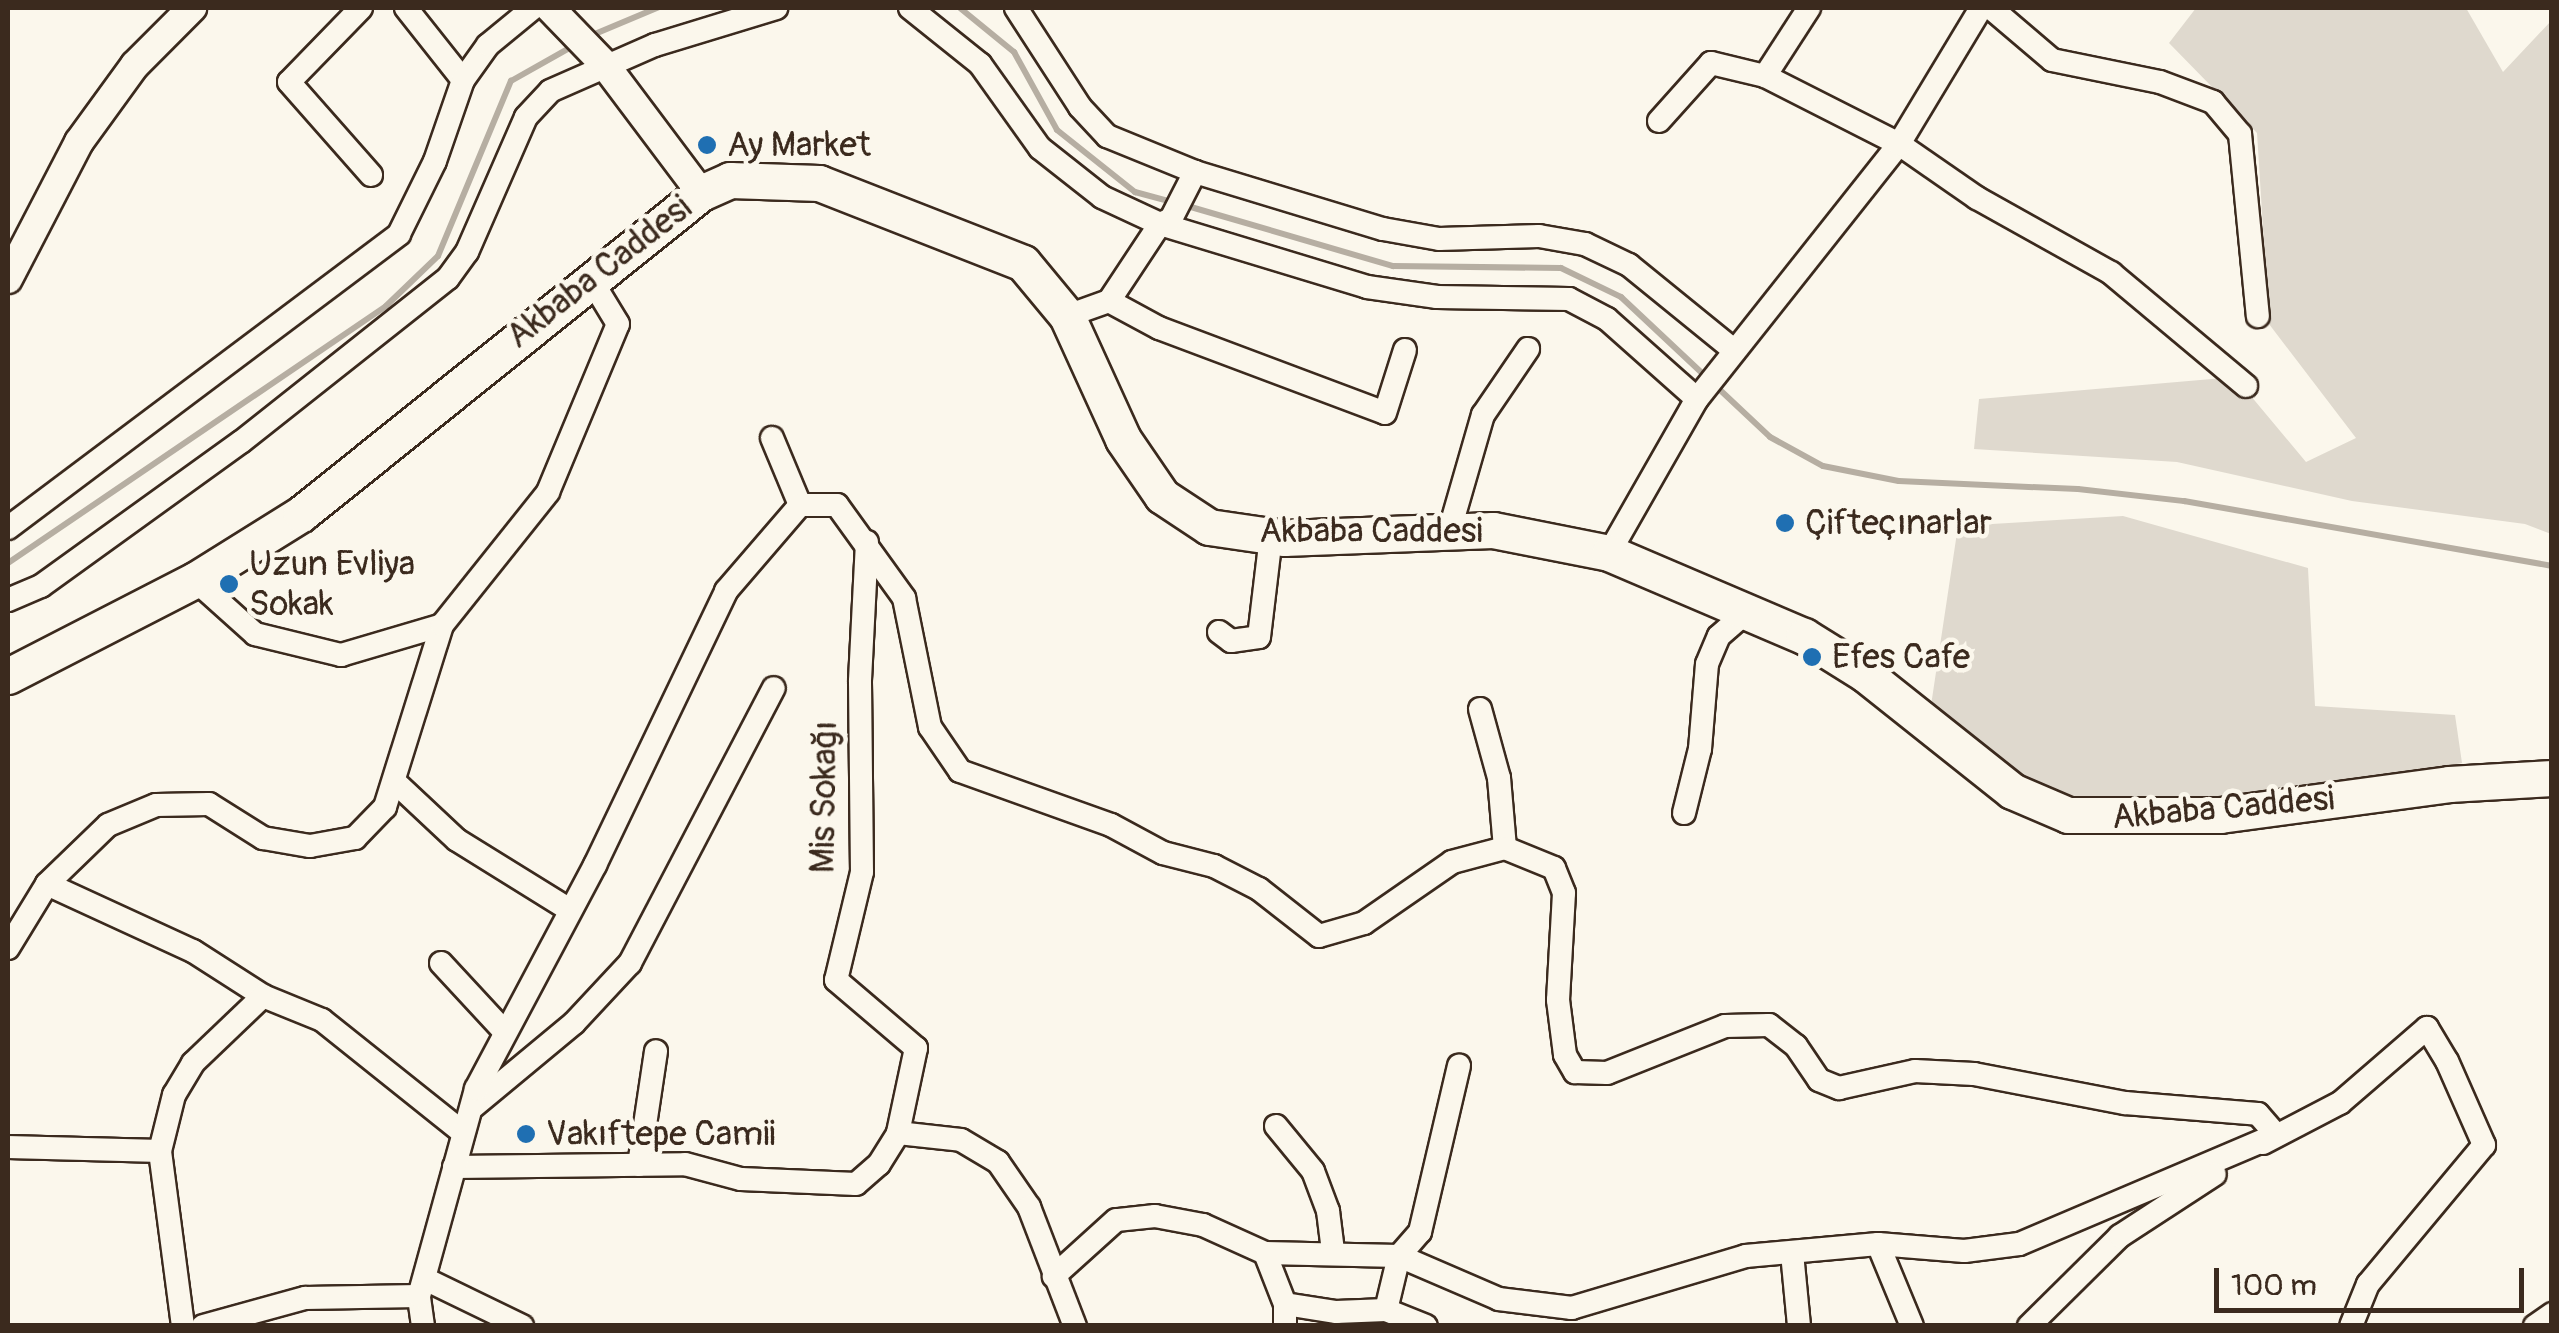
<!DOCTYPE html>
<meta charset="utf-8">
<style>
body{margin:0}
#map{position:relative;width:2559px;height:1333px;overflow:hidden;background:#fbf7ec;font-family:Pangolin,sans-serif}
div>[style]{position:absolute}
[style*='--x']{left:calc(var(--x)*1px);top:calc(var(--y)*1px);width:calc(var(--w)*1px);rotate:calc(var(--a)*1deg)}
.green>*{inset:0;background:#dfd9ce}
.stream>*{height:6px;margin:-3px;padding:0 3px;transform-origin:3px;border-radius:3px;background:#b6aea2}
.roads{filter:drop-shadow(2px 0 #3b2a1e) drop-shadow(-2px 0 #3b2a1e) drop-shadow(0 2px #3b2a1e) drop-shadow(0 -2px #3b2a1e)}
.minor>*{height:22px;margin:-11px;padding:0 11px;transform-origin:11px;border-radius:11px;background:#fbf7ec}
.tertiary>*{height:28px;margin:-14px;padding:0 14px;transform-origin:14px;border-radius:14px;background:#fbf7ec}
.primary>*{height:35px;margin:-17.5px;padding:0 17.5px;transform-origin:17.5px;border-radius:17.5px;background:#fbf7ec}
.dots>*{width:28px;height:28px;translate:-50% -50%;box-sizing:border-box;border:5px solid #fbf7ec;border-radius:50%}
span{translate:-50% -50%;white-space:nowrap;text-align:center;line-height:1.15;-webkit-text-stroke:9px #fbf7ec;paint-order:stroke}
.poi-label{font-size:35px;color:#3b2a1e}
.left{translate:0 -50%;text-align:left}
.street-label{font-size:35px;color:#3b2a1e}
.frame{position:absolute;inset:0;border:10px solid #3b2a1e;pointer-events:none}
.scale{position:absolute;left:2214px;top:1268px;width:310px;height:45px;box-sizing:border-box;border:5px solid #3b2a1e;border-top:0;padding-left:12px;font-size:30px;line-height:35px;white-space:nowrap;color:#3b2a1e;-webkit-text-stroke:8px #fbf7ec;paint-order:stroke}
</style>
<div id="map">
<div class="green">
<i style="clip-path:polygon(2196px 8px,2466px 8px,2503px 72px,2551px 21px,2551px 534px,2525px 524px,2352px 501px,2177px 462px,1974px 449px,1979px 399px,2235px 377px,2306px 462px,2356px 438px,2269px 324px,2257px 133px,2169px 43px)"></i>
<i style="clip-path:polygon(2123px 516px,2308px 568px,2315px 706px,2455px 715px,2462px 763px,2270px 798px,2098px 811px,2026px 789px,1930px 712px,1958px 526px)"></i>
</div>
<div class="stream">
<i style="--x:960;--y:8;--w:70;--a:39.2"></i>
<i style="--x:1014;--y:52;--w:89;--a:61.1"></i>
<i style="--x:1057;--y:130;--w:100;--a:38.5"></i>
<i style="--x:1135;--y:192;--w:38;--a:15"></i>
<i style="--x:590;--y:36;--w:73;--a:-22.7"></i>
<i style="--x:1184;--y:205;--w:218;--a:16.3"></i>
<i style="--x:1393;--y:266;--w:168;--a:0.7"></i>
<i style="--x:1561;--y:268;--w:67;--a:25.8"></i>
<i style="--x:1621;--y:297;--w:204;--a:43.2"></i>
<i style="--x:1770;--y:437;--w:60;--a:28.7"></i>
<i style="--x:1823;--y:466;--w:77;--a:11.2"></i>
<i style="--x:1899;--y:481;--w:179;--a:2.6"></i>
<i style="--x:2078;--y:489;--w:107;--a:6.5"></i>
<i style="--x:2184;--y:501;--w:374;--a:10"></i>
<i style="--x:8;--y:563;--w:457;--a:-34.2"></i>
<i style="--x:386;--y:306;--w:72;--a:-43.9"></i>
<i style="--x:438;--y:256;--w:190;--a:-67.4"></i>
<i style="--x:511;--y:81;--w:73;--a:-29.4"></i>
</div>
<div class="roads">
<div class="minor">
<i style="--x:361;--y:8;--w:103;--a:134.2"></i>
<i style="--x:289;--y:82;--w:124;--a:48.6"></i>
<i style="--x:406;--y:8;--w:92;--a:51.6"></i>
<i style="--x:910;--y:8;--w:90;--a:38.7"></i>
<i style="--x:980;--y:64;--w:103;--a:54.5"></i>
<i style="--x:1040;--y:148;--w:79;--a:38.3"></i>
<i style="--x:1102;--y:197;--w:64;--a:25"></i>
<i style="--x:1160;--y:224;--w:216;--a:16.9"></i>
<i style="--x:1367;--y:287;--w:71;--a:8.1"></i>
<i style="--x:1437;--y:297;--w:132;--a:0.9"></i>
<i style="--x:1569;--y:299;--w:43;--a:27.8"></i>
<i style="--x:1607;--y:319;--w:120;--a:41.6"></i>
<i style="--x:1016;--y:8;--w:118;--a:57.1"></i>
<i style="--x:1080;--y:107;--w:40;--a:47"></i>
<i style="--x:1107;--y:136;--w:95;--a:22.2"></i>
<i style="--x:1195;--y:172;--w:196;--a:16.9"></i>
<i style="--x:1383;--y:229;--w:57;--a:10.1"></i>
<i style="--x:1439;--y:239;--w:100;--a:-1.7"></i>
<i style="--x:1539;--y:236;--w:47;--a:9.9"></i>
<i style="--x:1585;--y:244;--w:49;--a:25.5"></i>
<i style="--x:1629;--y:265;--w:136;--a:39.1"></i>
<i style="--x:1991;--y:8;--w:80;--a:40.4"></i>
<i style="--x:2052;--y:60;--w:110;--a:11.5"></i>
<i style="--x:2160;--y:82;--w:57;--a:20.7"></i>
<i style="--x:2213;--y:102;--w:42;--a:49.8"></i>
<i style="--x:2240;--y:134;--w:183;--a:84.4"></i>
<i style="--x:1765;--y:76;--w:81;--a:-57.1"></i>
<i style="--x:1659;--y:121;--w:78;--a:-48.1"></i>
<i style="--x:1711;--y:63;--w:56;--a:13.5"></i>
<i style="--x:1765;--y:76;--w:150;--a:26.9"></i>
<i style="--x:1899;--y:144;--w:95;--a:34.7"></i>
<i style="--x:1977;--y:198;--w:154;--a:29.2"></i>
<i style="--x:2111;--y:273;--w:176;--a:39.9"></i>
<i style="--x:1109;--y:301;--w:57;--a:28.4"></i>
<i style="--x:1159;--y:328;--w:241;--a:20.6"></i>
<i style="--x:1385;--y:413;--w:66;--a:-72.4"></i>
<i style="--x:1067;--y:316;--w:45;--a:-19.7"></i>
<i style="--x:1109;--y:301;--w:92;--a:-56.5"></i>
<i style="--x:1160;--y:224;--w:12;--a:-24"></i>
<i style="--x:1171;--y:219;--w:53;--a:-62.9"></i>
<i style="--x:772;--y:438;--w:73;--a:67.3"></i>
<i style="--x:8;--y:528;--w:489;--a:-36.9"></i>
<i style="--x:399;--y:234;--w:81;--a:-63.7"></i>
<i style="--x:435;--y:161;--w:86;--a:-70.9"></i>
<i style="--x:463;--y:80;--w:43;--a:-54.5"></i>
<i style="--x:488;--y:45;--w:58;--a:-39.4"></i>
<i style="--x:1450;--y:529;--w:119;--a:-73.9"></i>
<i style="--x:1483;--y:415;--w:80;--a:-55.7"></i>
<i style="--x:867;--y:542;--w:140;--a:92.9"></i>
<i style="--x:860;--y:682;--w:190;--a:89.4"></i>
<i style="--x:862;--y:872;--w:111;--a:103.5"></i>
<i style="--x:836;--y:980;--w:105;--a:40.4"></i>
<i style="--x:916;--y:1048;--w:87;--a:102"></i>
<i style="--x:1609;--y:553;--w:177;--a:-60.3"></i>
<i style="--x:1697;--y:399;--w:325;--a:-51.6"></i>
<i style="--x:1899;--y:144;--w:159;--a:-58.9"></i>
<i style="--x:195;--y:580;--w:81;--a:42"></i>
<i style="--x:255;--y:634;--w:89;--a:13.7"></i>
<i style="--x:341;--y:655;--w:105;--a:-16.5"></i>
<i style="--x:8;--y:600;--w:36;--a:-23"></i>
<i style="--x:41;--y:586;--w:246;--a:-35.8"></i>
<i style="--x:241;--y:442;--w:264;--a:-38.4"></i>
<i style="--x:448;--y:278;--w:32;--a:-54"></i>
<i style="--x:467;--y:252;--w:147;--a:-66.4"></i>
<i style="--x:526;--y:117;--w:35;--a:-47"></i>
<i style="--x:550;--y:91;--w:115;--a:-23.7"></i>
<i style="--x:655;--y:45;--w:127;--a:-17"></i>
<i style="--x:1219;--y:632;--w:15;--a:37"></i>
<i style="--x:1231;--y:641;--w:28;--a:-8"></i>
<i style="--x:1259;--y:637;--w:102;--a:-83.2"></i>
<i style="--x:1480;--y:709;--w:72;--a:74.6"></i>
<i style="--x:1499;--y:778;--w:70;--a:85.1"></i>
<i style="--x:396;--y:783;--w:83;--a:43.1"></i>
<i style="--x:457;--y:840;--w:133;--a:31.8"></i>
<i style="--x:1684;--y:813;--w:66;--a:-76"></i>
<i style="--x:1700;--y:749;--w:85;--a:-85.3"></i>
<i style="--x:1707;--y:664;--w:30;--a:-67"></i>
<i style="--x:1719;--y:636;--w:40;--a:-41"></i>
<i style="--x:47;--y:884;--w:161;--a:24.7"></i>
<i style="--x:193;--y:951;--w:83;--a:32.7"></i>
<i style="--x:263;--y:996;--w:64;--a:22.1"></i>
<i style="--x:322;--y:1020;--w:178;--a:38.6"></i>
<i style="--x:8;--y:948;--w:75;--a:-58.6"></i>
<i style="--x:47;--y:884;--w:85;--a:-44"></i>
<i style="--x:108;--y:825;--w:52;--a:-22.6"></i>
<i style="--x:156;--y:805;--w:53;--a:-1.1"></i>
<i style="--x:209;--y:804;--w:64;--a:32.2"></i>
<i style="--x:263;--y:838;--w:48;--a:9.7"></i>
<i style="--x:310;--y:846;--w:46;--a:-10.1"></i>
<i style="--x:355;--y:838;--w:43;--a:-45.9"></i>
<i style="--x:385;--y:807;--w:191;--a:-72.6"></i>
<i style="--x:442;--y:625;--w:170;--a:-51.4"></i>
<i style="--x:548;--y:492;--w:182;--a:-67.4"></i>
<i style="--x:618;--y:324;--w:54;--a:-121.3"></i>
<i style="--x:441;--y:963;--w:93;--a:47.2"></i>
<i style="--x:474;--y:1106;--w:130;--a:-39.7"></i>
<i style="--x:574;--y:1023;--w:82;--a:-47"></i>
<i style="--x:630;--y:963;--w:310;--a:-62.4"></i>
<i style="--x:1276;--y:1126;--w:58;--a:50.6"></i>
<i style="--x:1313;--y:1171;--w:43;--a:69.4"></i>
<i style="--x:1328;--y:1211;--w:40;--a:82.9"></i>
<i style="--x:2263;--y:1143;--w:87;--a:-27.5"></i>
<i style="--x:2340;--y:1103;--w:115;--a:-40.8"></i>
<i style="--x:2427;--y:1028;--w:39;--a:59"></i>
<i style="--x:2447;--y:1061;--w:92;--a:66.2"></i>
<i style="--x:2484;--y:1145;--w:181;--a:129.8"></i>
<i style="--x:2368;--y:1284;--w:45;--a:112"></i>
<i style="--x:8;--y:1147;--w:152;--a:1.5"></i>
<i style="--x:639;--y:1165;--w:115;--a:-81.5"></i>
<i style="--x:454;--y:1167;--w:231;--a:-0.7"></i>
<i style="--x:685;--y:1164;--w:58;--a:15"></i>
<i style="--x:741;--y:1179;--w:115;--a:2.5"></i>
<i style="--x:856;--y:1184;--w:30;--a:-41"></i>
<i style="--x:879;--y:1164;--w:36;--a:-58"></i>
<i style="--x:898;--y:1133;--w:63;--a:6.3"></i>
<i style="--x:961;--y:1140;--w:43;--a:30.7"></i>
<i style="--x:998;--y:1162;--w:55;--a:55.4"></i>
<i style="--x:1029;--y:1207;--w:128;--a:68.9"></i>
<i style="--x:1878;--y:1244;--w:89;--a:67.5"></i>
<i style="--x:1265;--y:1253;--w:55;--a:68.6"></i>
<i style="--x:1285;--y:1304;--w:22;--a:90"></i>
<i style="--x:1792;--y:1253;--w:73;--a:84.5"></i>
<i style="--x:425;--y:1279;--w:108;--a:25.9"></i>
<i style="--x:1285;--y:1304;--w:52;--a:8.9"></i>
<i style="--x:1336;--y:1312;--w:50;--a:-2.3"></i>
<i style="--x:1386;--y:1310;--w:43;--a:21.8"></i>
<i style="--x:1386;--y:1310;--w:56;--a:-76.5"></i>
<i style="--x:1399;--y:1256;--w:32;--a:-49"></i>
<i style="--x:1420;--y:1232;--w:171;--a:-76.8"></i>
<i style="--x:183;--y:1326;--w:177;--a:-97.5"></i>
<i style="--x:160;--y:1151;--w:58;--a:-76"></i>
<i style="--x:174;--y:1095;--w:37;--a:-59"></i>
<i style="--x:193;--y:1063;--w:97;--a:-43.7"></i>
<i style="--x:203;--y:1326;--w:106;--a:-15.4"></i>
<i style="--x:305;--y:1298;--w:114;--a:-1"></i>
<i style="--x:423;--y:1326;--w:30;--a:-98"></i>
<i style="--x:419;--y:1296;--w:215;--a:-74.6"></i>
<i style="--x:476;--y:1089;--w:254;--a:-62"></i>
<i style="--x:595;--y:865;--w:304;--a:-64.4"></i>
<i style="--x:726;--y:591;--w:113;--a:-49.3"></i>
<i style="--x:800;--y:505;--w:37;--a:0"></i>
<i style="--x:837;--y:505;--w:115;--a:54.2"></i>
<i style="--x:904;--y:598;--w:132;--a:78.6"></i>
<i style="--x:930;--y:727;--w:53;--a:55.7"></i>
<i style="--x:960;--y:771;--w:160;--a:19.7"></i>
<i style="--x:1111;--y:825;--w:59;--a:28.3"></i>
<i style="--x:1163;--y:853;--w:53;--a:14.3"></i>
<i style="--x:1214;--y:866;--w:51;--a:27.1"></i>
<i style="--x:1259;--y:889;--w:76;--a:38.1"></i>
<i style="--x:1319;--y:936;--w:47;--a:-16.1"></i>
<i style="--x:1364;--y:923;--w:107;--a:-34.7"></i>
<i style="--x:1452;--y:862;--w:55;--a:-14.8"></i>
<i style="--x:1505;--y:848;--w:53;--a:22.2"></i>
<i style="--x:1554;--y:868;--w:27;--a:68"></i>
<i style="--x:1564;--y:893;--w:107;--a:93.2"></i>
<i style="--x:1558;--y:1000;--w:55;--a:82.7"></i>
<i style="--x:1565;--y:1055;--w:20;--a:60"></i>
<i style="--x:1575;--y:1072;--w:32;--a:2"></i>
<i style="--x:1607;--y:1073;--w:127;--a:-21.7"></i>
<i style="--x:1725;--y:1026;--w:44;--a:-1.3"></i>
<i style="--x:1769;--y:1025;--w:34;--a:38"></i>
<i style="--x:1796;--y:1046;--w:41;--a:55.9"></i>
<i style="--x:1819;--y:1080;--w:22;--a:22"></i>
<i style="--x:1839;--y:1088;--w:78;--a:-12.6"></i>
<i style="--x:1915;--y:1071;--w:59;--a:2.9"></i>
<i style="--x:1974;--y:1074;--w:154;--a:10.9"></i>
<i style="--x:2125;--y:1103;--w:133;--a:4.7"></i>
<i style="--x:2258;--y:1114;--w:28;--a:49"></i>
<i style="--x:2276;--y:1135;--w:279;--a:157"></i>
<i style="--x:2019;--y:1244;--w:55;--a:172.7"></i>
<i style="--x:1964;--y:1251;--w:86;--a:-175.3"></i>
<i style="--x:1878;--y:1244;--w:133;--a:174.8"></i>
<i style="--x:1746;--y:1256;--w:182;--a:163.4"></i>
<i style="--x:1572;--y:1308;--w:74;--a:-173"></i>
<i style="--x:1499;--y:1299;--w:109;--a:-156.7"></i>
<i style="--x:1399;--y:1256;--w:134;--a:-178.7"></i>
<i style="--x:1265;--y:1253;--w:68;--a:-155.7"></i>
<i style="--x:1203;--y:1225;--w:49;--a:-169.4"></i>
<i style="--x:1155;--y:1216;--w:39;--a:174"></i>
<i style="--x:1116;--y:1220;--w:84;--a:137.9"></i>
<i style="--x:2029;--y:1326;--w:128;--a:-44.7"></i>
<i style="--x:2120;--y:1236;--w:113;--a:-33.1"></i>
<i style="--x:2535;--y:1326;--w:21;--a:-35"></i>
</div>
<div class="tertiary">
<i style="--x:550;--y:8;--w:79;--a:46"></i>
<i style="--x:605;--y:65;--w:160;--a:53.1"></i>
<i style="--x:8;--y:279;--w:154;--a:-62.6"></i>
<i style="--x:79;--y:142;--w:95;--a:-54"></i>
<i style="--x:135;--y:65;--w:81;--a:-45"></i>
</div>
<div class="primary">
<i style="--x:8;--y:676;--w:210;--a:-27.2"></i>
<i style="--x:195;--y:580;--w:125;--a:-31.9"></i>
<i style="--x:301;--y:514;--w:513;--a:-38.75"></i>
<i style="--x:701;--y:193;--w:32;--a:-24"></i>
<i style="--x:730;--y:180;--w:89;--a:1.9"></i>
<i style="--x:819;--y:183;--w:219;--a:21.4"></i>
<i style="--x:1023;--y:263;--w:69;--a:50.3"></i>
<i style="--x:1067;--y:316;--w:135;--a:65.5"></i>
<i style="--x:1123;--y:439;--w:69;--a:55.6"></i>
<i style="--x:1162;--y:496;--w:56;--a:33.4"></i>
<i style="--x:1209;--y:527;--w:76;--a:8.3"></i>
<i style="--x:1284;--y:538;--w:209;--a:-2.2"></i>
<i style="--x:1493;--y:530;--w:118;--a:11.2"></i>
<i style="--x:1609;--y:553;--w:212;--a:23.1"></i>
<i style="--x:1804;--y:636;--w:72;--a:31.9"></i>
<i style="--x:1865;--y:674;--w:188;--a:38.5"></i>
<i style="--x:2012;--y:791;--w:61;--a:23.2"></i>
<i style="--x:2068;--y:815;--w:152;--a:0"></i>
<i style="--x:2220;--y:815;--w:231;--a:-7.7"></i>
<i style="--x:2449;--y:784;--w:103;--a:-3.3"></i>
</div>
</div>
<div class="dots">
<i style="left:707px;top:145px;background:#1f6fb2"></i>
<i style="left:1785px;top:523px;background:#1f6fb2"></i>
<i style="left:229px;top:584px;background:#1f6fb2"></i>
<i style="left:1812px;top:657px;background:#1f6fb2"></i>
<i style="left:526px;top:1134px;background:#1f6fb2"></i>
</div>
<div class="poi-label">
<span class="left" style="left:727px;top:145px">Ay Market</span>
<span class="left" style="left:1805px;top:523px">Çifteçınarlar</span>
<span class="left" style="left:249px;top:584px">Uzun Evliya<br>Sokak</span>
<span class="left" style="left:1832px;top:657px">Efes Cafe</span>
<span class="left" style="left:546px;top:1134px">Vakıftepe Camii</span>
</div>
<div class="street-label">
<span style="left:599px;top:272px;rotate:-38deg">Akbaba Caddesi</span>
<span style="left:1371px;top:531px">Akbaba Caddesi</span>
<span style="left:824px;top:797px;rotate:-89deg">Mis Sokağı</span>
<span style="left:2223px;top:808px;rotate:-5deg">Akbaba Caddesi</span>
</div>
<div class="frame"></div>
<div class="scale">100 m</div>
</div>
